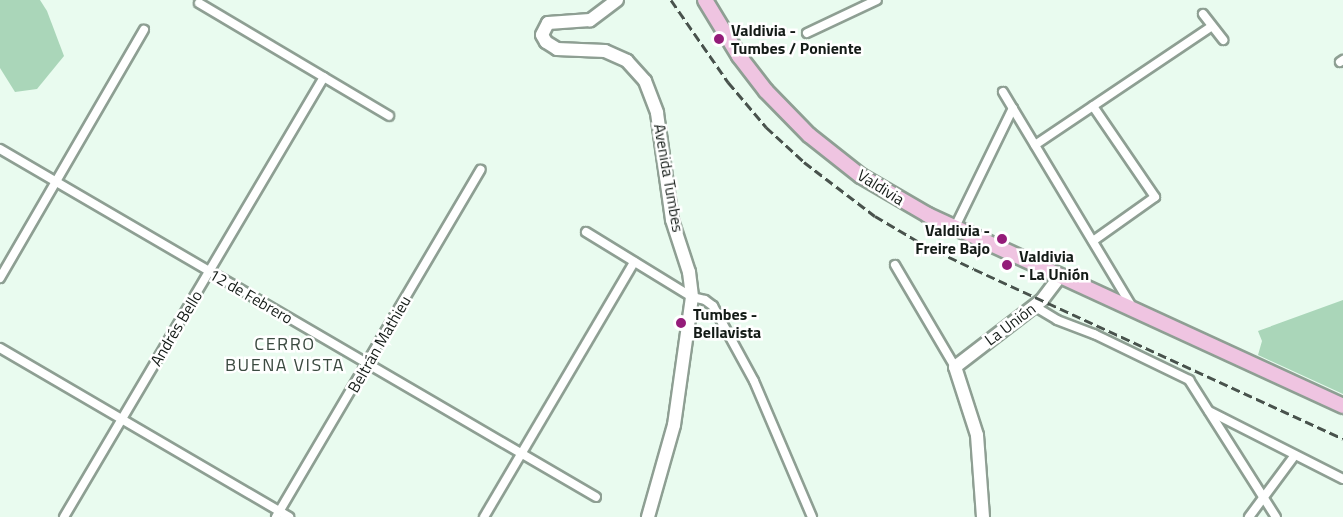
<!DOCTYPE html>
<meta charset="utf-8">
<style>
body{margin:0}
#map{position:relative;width:1343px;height:517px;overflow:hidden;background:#e9fbef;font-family:"Titillium Web",sans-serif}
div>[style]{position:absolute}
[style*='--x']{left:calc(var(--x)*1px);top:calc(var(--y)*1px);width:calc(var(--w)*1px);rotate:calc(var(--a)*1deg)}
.green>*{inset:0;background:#aad6b9}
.roads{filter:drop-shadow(2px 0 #8e9f93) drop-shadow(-2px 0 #8e9f93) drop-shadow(0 2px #8e9f93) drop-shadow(0 -2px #8e9f93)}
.street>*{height:8px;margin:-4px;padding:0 4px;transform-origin:4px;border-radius:4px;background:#fff}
.secondary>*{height:12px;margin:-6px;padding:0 6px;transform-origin:6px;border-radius:6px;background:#fff}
.primary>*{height:14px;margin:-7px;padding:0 7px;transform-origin:7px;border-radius:7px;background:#efc4e1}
.rail>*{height:3px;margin-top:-1.5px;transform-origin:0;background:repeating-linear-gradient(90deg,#48524c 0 9px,transparent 0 13.5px)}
.dots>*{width:16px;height:16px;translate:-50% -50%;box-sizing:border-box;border:3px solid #fff;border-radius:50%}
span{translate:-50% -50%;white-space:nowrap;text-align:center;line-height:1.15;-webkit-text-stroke:5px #fff;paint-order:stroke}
.poi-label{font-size:16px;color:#141b17;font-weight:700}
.left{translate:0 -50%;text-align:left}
.right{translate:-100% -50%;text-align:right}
.street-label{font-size:16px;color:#141b17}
.neighbourhood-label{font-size:18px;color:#3b4a40;letter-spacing:1.5px}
</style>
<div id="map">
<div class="green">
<i style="clip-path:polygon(0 0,40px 0,47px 11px,64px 56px,37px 89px,15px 92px,0 68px)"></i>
<i style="clip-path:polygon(1343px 300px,1343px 394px,1258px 355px,1262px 341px,1258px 331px)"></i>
</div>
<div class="roads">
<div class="street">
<i style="--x:199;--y:3;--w:221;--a:30.7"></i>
<i style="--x:1203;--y:14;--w:33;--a:52"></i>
<i style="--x:807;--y:33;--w:77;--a:-25.2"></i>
<i style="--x:1340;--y:62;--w:4;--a:-34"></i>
<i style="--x:1003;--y:92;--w:252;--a:59"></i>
<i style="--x:1035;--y:145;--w:213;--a:-33.9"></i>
<i style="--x:0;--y:149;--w:690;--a:30.28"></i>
<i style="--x:955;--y:227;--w:132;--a:-64"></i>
<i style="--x:586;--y:232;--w:124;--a:31.5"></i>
<i style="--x:692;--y:297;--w:13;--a:13"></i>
<i style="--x:705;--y:300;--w:10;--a:37"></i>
<i style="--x:713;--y:306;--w:85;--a:61.3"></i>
<i style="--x:754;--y:381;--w:148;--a:66.9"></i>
<i style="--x:1093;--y:241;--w:76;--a:-35.4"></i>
<i style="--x:1155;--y:197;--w:110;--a:-124.3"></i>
<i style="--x:895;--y:265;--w:118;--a:59.5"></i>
<i style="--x:0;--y:278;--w:287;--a:-59.9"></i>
<i style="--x:1034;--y:306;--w:27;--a:31"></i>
<i style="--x:1057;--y:320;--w:40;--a:21"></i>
<i style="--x:1094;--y:334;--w:106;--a:25.8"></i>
<i style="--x:1189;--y:380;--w:162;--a:57.6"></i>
<i style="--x:0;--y:348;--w:335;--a:30.3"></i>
<i style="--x:1209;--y:411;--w:150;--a:26.9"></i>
<i style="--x:64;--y:517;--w:511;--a:-59.42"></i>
<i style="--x:276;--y:517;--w:403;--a:-59.5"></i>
<i style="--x:484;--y:517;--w:296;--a:-59.5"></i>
<i style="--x:1249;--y:517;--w:77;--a:-53.4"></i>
</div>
<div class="secondary">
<i style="--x:617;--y:0;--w:34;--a:143"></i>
<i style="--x:590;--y:20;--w:42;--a:175.9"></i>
<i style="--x:548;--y:23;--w:13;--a:117"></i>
<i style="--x:542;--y:35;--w:8;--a:60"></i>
<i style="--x:546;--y:42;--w:13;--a:32"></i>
<i style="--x:557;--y:49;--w:48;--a:2.4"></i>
<i style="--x:605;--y:51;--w:24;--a:24"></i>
<i style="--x:627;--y:61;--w:27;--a:48"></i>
<i style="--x:645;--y:81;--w:34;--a:69"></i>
<i style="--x:657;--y:113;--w:108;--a:82"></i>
<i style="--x:672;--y:220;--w:55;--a:71.9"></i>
<i style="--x:689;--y:272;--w:25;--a:83"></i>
<i style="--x:692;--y:297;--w:129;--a:98"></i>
<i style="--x:674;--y:425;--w:96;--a:105.8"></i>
<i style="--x:983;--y:517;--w:82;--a:-94.2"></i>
<i style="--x:977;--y:435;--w:71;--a:-107.9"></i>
<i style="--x:955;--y:367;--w:110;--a:-37.6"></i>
<i style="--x:1042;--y:300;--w:30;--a:-53"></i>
</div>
<div class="primary">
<i style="--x:705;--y:0;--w:66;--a:58.7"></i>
<i style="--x:739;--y:56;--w:44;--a:52.4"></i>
<i style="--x:766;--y:91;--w:62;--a:45.7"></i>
<i style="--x:809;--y:135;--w:66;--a:38.3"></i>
<i style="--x:861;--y:176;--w:78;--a:30.2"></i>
<i style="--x:928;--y:215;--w:457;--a:24.7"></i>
</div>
</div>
<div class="rail">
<i style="--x:671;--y:0;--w:100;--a:55.2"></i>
<i style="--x:728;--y:82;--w:59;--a:49.8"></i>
<i style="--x:766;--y:127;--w:52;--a:42.6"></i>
<i style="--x:804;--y:162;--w:89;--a:37.3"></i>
<i style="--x:875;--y:216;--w:57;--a:30.6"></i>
<i style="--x:924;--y:245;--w:55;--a:25.6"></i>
<i style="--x:974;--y:269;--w:406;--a:24.7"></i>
</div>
<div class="dots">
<i style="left:719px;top:39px;background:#941c79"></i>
<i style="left:1002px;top:239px;background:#941c79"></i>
<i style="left:1007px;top:265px;background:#941c79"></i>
<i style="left:681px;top:323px;background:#941c79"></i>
</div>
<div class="poi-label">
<span class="left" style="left:731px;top:39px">Valdivia -<br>Tumbes / Poniente</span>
<span class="right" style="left:990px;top:239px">Valdivia -<br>Freire Bajo</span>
<span class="left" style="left:1019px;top:265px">Valdivia<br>- La Unión</span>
<span class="left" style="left:693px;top:323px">Tumbes -<br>Bellavista</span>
</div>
<div class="street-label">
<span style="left:669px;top:178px;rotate:80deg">Avenida Tumbes</span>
<span style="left:881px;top:187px;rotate:32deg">Valdivia</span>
<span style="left:251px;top:296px;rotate:30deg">12 de Febrero</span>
<span style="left:1010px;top:324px;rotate:-37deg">La Unión</span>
<span style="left:176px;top:328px;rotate:-59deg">Andrés Bello</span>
<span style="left:379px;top:344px;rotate:-60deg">Beltrán Mathieu</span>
</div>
<div class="neighbourhood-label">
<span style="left:285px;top:355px">CERRO<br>BUENA VISTA</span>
</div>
</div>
